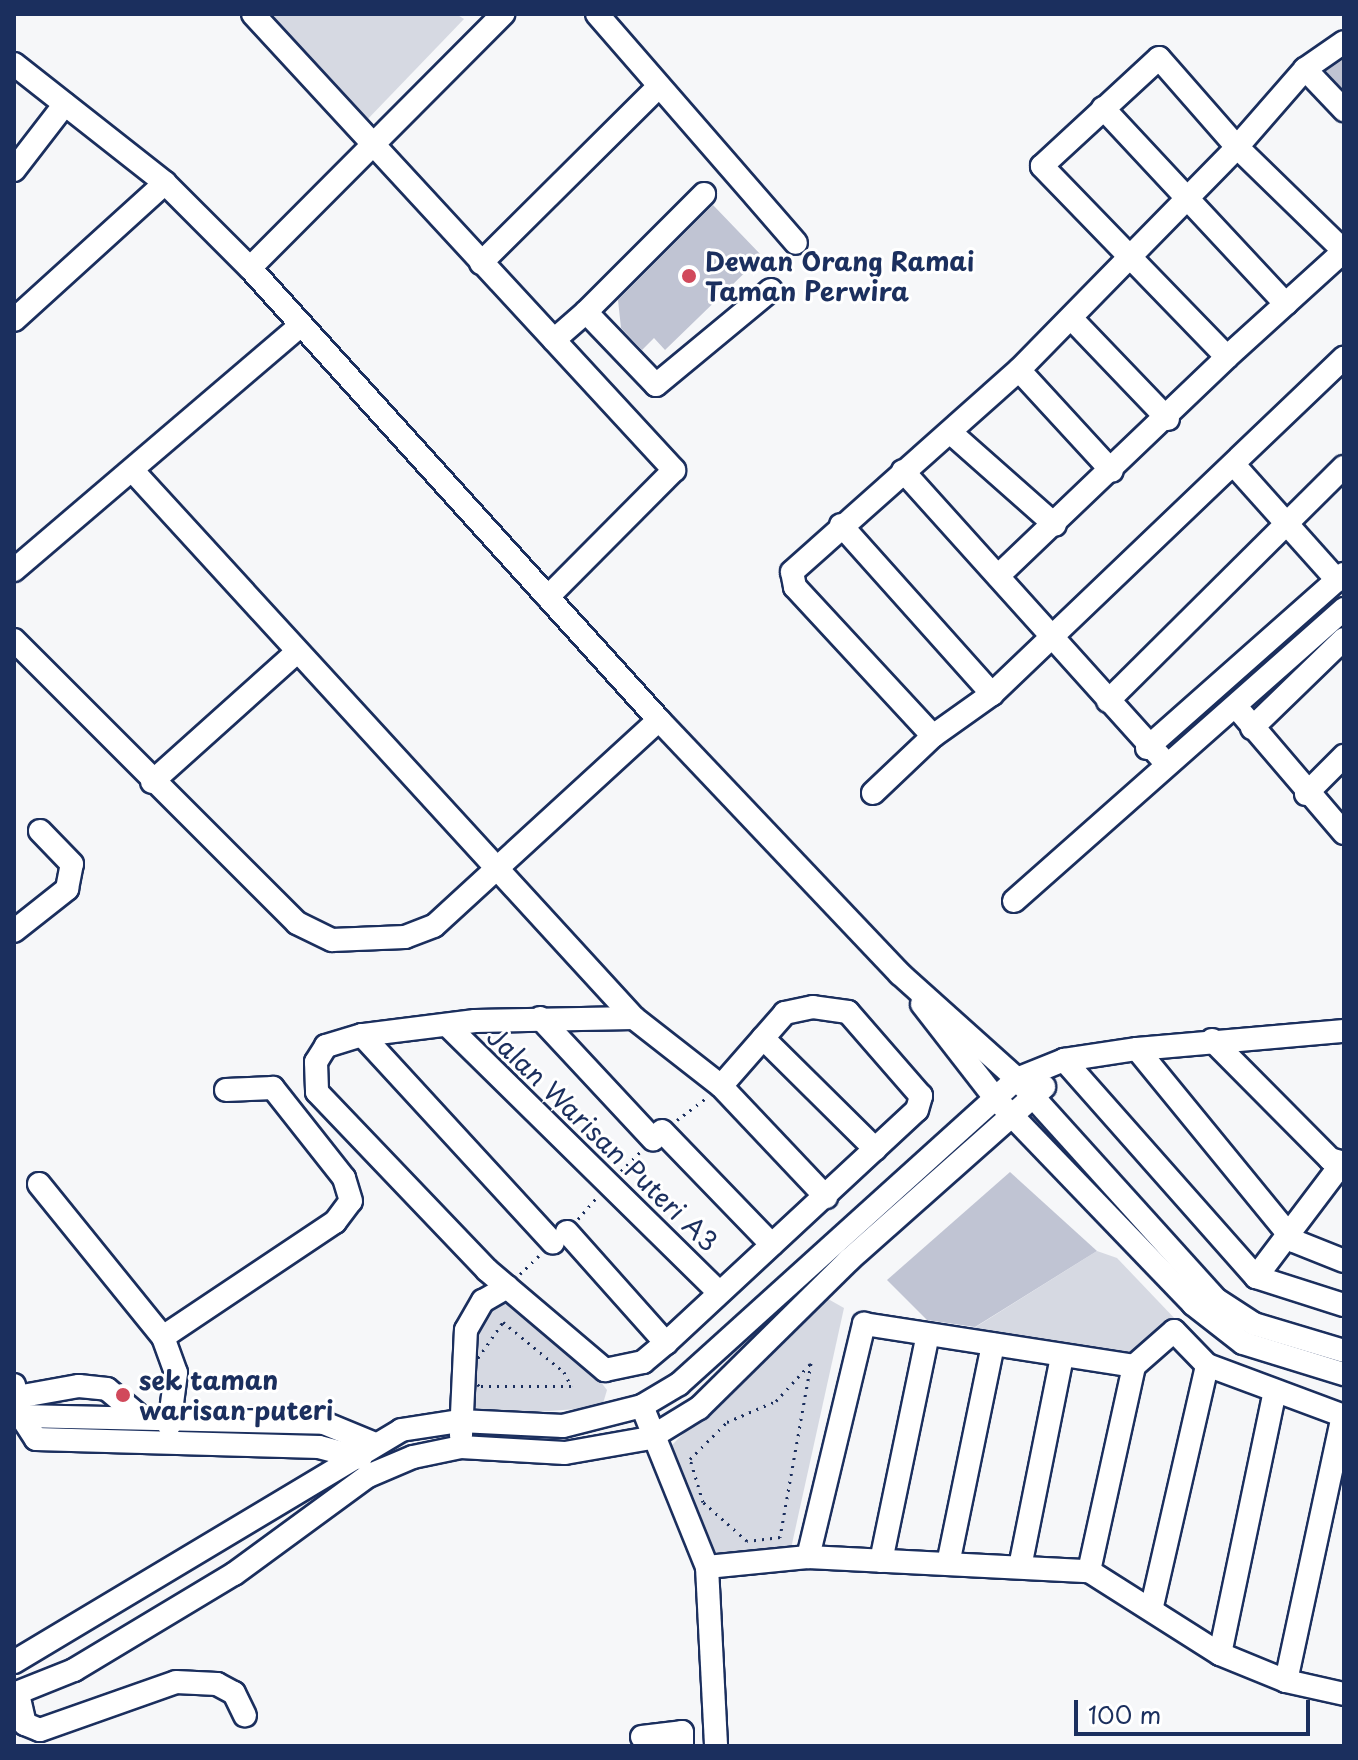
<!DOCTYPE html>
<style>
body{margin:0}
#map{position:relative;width:1358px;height:1760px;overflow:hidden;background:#f6f7f9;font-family:"Playpen Sans",sans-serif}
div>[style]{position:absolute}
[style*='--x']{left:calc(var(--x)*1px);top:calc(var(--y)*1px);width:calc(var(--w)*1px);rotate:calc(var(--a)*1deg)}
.green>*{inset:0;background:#d6d9e2}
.building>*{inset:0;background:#c0c4d3}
.path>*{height:3px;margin-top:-1.5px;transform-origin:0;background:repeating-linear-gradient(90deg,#1b2f5e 0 2px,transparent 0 8px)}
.roads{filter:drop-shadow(2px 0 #1b2f5e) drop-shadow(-2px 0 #1b2f5e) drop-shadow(0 2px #1b2f5e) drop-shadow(0 -2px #1b2f5e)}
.minor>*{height:22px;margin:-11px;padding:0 11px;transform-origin:11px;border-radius:11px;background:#fff}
.dots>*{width:22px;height:22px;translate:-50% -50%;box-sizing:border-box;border:4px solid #fff;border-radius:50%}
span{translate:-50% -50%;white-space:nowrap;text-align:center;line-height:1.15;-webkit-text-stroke:6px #fff;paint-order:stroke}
.poi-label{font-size:26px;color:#1b2f5e;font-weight:700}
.left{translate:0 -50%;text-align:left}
.street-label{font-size:26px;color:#1b2f5e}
.frame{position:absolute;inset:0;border:16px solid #1b2f5e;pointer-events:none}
.scale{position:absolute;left:1074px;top:1700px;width:236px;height:36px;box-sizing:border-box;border:4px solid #1b2f5e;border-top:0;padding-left:10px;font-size:24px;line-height:28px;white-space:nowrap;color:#1b2f5e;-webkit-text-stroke:6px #fff;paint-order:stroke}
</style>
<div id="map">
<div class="green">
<i style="clip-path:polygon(261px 14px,456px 14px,464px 19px,364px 123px)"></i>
<i style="clip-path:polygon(1097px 1251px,1117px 1258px,1178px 1322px,1130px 1361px,971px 1330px)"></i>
<i style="clip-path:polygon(821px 1295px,844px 1308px,790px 1553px,715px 1556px,670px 1447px)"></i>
<i style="clip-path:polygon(511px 1297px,597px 1377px,607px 1390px,602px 1407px,497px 1415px,472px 1406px,468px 1338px,486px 1308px)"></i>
</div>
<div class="building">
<i style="clip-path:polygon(1344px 59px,1344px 90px,1326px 71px)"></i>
<i style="clip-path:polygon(713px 205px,762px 256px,665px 350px,654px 338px,642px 350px,621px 328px,618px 300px)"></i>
<i style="clip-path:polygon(1010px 1172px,1097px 1251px,975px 1327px,927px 1320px,887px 1280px)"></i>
</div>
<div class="path">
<i style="--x:677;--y:1120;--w:36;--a:-37"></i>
<i style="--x:621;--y:1171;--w:28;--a:-45"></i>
<i style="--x:578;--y:1219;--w:29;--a:-49"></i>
<i style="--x:520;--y:1274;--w:29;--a:-44"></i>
<i style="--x:503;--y:1322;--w:79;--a:39.3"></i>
<i style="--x:564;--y:1372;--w:16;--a:63"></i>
<i style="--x:571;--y:1386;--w:92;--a:180"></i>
<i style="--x:479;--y:1386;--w:18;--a:-124"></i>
<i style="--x:469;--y:1371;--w:60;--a:-55.2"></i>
<i style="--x:811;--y:1363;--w:177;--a:100.1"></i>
<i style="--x:780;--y:1537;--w:33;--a:173"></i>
<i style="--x:747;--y:1541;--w:59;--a:-138.4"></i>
<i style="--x:703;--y:1502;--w:45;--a:-106.8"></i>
<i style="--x:690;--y:1459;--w:52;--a:-45"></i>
<i style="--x:727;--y:1422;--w:53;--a:-23.2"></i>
<i style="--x:776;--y:1401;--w:52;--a:-47.4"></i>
</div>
<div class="roads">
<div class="minor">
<i style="--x:253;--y:14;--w:621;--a:47.29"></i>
<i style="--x:674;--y:470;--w:179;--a:134.8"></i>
<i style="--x:597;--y:14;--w:303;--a:49"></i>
<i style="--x:14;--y:64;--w:192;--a:38.2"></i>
<i style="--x:165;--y:183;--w:120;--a:45"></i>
<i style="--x:250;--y:268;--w:610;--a:47.86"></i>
<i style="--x:659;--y:720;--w:350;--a:46.5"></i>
<i style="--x:900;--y:974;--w:157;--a:41.9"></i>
<i style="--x:1017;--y:1079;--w:298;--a:47.9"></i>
<i style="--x:1217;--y:1300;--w:44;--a:33"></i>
<i style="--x:1254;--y:1324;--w:94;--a:16.7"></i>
<i style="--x:1305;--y:69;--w:57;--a:46.4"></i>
<i style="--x:1103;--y:108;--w:268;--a:47"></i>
<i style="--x:14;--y:170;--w:83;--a:-52.3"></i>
<i style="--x:481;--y:263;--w:251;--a:-44.8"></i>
<i style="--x:250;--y:268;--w:359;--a:-45.1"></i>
<i style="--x:586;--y:312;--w:167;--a:-45"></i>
<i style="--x:1071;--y:318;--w:140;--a:46.2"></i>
<i style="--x:14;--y:320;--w:204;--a:-42.2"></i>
<i style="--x:554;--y:340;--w:43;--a:-41.2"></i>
<i style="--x:586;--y:312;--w:101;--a:46.2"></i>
<i style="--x:656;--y:385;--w:149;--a:-39.6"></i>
<i style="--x:1227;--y:357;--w:158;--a:-42.2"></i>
<i style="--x:1019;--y:370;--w:137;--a:47.4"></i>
<i style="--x:950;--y:432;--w:140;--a:41.5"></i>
<i style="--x:1236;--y:467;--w:152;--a:48.2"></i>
<i style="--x:133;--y:471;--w:742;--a:47.51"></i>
<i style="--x:634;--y:1018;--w:110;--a:38"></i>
<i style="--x:721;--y:1086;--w:153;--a:46.6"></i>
<i style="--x:903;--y:471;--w:394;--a:48"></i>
<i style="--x:841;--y:525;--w:227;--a:48.2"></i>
<i style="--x:14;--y:570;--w:372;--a:-40.5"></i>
<i style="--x:998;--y:576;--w:317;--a:-43.7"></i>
<i style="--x:1227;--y:357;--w:266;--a:-134.1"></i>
<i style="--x:1042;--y:166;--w:159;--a:-42.7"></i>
<i style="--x:1159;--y:58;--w:118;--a:48.8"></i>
<i style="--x:1237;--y:147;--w:103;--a:-48.9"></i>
<i style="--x:1305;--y:69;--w:47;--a:-34.7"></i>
<i style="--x:14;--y:640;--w:400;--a:45"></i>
<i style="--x:297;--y:923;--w:39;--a:26"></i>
<i style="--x:332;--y:940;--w:73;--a:-2.4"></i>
<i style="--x:405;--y:937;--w:31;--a:-21"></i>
<i style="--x:434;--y:926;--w:305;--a:-42.5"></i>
<i style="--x:1108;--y:701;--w:332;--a:-44.8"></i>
<i style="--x:1238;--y:709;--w:163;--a:49.5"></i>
<i style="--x:1252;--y:728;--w:128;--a:-44.1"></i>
<i style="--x:933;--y:736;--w:203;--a:-132.8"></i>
<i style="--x:795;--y:587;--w:15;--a:-101"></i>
<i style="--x:792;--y:572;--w:304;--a:-41.7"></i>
<i style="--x:1019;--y:370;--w:312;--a:-45.6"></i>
<i style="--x:1237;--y:147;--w:149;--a:44.2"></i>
<i style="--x:1147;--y:748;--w:263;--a:-41.5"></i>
<i style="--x:152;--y:782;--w:193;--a:-41.9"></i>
<i style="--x:873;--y:793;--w:83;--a:-43.5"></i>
<i style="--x:933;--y:736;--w:72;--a:-35.4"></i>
<i style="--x:992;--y:694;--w:487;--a:-43.7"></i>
<i style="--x:1306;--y:794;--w:54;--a:-45"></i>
<i style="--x:1014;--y:901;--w:441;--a:-41.5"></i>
<i style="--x:14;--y:931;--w:68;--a:-38.4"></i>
<i style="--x:67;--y:889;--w:25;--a:-79"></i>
<i style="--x:72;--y:864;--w:46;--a:-134.1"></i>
<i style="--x:922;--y:1004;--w:120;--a:52.1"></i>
<i style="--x:996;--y:1099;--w:284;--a:46.1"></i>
<i style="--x:1193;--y:1304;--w:63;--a:38"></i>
<i style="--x:1243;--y:1343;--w:106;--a:17.1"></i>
<i style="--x:540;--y:1018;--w:166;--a:47"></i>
<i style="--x:634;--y:1018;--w:159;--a:178.9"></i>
<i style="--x:475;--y:1021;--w:114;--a:172.9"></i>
<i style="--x:362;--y:1035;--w:38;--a:163"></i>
<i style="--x:326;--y:1046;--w:19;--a:122"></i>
<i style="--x:316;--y:1062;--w:30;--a:88"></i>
<i style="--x:317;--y:1092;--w:246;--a:46.3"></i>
<i style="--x:487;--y:1270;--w:155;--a:40.3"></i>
<i style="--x:605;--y:1370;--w:39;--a:-12"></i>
<i style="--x:643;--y:1362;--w:30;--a:-40"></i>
<i style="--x:666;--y:1343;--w:342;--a:-42.9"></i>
<i style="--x:917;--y:1110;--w:15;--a:-74"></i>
<i style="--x:921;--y:1096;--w:111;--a:-131"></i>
<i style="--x:848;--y:1012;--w:35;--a:-172"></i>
<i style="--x:813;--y:1007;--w:29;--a:168"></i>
<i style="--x:785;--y:1013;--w:97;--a:131.2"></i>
<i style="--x:447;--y:1025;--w:381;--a:44.5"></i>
<i style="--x:362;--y:1035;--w:282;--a:47.4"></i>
<i style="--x:763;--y:1038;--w:158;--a:44.7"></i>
<i style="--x:1212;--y:1040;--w:168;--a:45.2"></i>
<i style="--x:1330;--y:1159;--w:15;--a:16"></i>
<i style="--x:1137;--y:1049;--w:248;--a:50.7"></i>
<i style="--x:1294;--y:1241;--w:54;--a:21.8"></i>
<i style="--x:1064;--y:1060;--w:290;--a:48.5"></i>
<i style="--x:1256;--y:1277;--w:92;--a:17.7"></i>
<i style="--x:662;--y:1131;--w:158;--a:46"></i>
<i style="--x:39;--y:1184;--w:197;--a:51"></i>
<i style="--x:163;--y:1337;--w:38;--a:70"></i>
<i style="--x:176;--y:1373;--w:53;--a:97.5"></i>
<i style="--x:567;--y:1232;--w:149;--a:48.3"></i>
<i style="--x:1256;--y:1277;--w:144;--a:-52.9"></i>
<i style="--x:163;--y:1337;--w:207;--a:-33.8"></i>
<i style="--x:335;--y:1222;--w:26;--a:-53"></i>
<i style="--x:351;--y:1201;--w:24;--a:-107"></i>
<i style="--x:344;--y:1178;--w:115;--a:-128.3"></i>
<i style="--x:273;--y:1088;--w:47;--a:177.6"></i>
<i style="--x:14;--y:1385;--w:32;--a:77"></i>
<i style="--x:21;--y:1416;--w:27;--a:57"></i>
<i style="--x:36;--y:1439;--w:283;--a:1.6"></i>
<i style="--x:319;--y:1447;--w:43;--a:14.7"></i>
<i style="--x:17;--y:1397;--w:63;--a:-10.1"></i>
<i style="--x:79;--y:1386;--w:28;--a:6"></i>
<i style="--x:107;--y:1389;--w:40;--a:40"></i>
<i style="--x:642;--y:1406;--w:174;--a:68"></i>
<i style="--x:707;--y:1567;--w:179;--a:87.1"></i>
<i style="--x:21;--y:1416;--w:303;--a:1.3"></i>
<i style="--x:324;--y:1423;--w:55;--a:22.4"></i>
<i style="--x:461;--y:1435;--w:105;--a:-87.3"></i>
<i style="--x:466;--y:1330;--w:34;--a:-60"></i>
<i style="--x:483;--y:1301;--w:28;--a:-30"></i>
<i style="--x:808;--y:1557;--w:240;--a:-76.5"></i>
<i style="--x:864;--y:1324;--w:273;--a:8.8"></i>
<i style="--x:1134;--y:1366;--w:53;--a:-41.2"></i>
<i style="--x:1174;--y:1331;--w:47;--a:45.9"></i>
<i style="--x:1207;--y:1365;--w:146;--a:20.4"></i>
<i style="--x:881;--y:1561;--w:231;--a:-78.3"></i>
<i style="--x:948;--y:1564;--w:224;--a:-78.4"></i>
<i style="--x:707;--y:1567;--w:101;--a:-5.7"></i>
<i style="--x:808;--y:1557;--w:281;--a:2.9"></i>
<i style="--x:1089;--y:1571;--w:155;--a:32.4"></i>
<i style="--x:1220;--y:1654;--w:71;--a:22.2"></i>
<i style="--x:1286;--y:1681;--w:59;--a:12.6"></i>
<i style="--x:1020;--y:1567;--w:215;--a:-78.7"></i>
<i style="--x:1089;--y:1571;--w:210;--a:-77.6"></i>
<i style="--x:1152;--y:1606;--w:247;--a:-77.1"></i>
<i style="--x:1220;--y:1654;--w:265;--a:-78.2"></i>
<i style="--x:14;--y:1662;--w:451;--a:-30.9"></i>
<i style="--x:401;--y:1430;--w:60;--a:-8.7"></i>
<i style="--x:460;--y:1421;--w:103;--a:2.8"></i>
<i style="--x:563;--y:1426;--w:81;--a:-14.2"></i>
<i style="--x:642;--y:1406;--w:43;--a:-30.7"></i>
<i style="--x:679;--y:1384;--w:455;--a:-42.1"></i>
<i style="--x:1017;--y:1079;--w:51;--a:-22"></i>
<i style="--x:1064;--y:1060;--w:74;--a:-8.6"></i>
<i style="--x:1137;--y:1049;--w:208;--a:-5"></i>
<i style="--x:1286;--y:1681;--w:271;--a:-77.9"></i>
<i style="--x:14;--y:1694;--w:65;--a:-21.8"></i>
<i style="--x:74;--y:1670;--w:187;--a:-31"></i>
<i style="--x:234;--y:1574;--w:166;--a:-36.2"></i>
<i style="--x:368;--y:1476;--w:49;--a:-22.9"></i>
<i style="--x:413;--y:1457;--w:49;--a:-11.8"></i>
<i style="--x:461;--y:1447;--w:104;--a:3.3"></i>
<i style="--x:565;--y:1453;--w:86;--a:-10"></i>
<i style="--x:650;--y:1438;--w:57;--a:-31.5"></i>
<i style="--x:699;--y:1408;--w:211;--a:-44.6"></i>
<i style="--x:849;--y:1260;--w:261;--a:-41.6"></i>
<i style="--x:18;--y:1694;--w:31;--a:77"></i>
<i style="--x:25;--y:1724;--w:16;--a:22"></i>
<i style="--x:40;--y:1730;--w:144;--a:-19.4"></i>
<i style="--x:176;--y:1682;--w:41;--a:2.8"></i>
<i style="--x:217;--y:1684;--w:19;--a:28"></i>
<i style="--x:234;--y:1693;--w:25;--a:64"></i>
<i style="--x:642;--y:1737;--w:40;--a:-7.1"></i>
<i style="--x:682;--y:1732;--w:14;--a:90"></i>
</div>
</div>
<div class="dots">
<i style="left:689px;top:276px;background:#d1495b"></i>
<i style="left:123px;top:1395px;background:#d1495b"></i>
</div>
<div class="poi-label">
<span class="left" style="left:705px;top:276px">Dewan Orang Ramai<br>Taman Perwira</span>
<span class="left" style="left:139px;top:1395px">sek taman<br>warisan puteri</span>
</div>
<div class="street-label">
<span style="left:603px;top:1139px;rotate:44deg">Jalan Warisan Puteri A3</span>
</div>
<div class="frame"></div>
<div class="scale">100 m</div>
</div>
